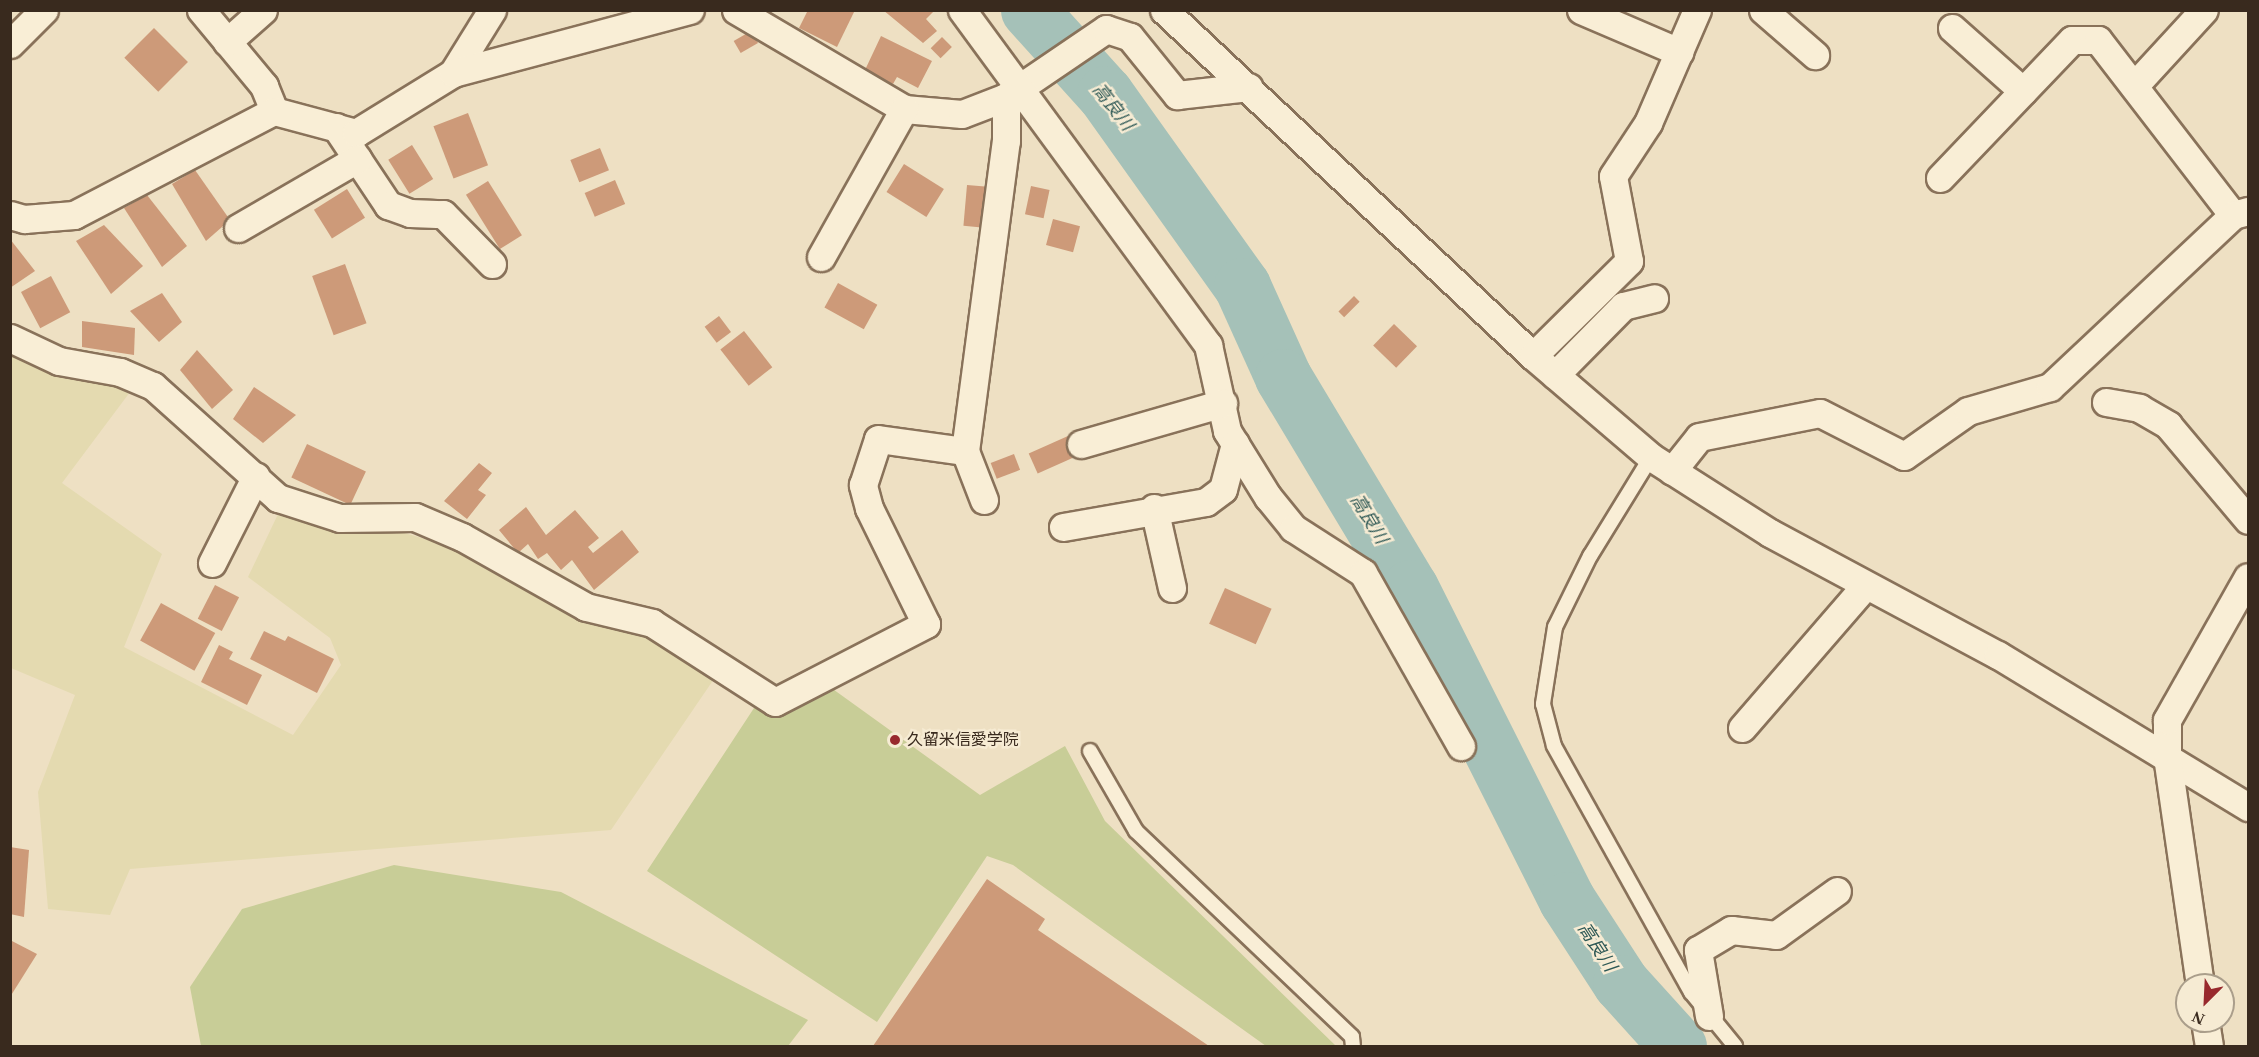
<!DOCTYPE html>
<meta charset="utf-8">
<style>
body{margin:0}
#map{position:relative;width:2259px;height:1057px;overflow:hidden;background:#eee0c3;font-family:"Times New Roman","Noto Sans JP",serif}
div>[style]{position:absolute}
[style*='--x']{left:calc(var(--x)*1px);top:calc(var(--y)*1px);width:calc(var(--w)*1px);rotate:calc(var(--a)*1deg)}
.farmland>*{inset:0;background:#e4dab0}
.green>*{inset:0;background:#c8cd97}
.river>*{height:57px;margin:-28.5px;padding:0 28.5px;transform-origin:28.5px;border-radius:28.5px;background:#a5c1b8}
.building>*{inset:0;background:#cd9a79;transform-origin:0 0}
.roads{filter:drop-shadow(2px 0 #89725a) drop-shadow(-2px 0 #89725a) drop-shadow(0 2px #89725a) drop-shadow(0 -2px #89725a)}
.lane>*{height:14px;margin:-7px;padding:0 7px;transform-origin:7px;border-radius:7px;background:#f9eed6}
.street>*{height:27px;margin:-13.5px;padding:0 13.5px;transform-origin:13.5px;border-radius:13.5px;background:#f9eed6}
.dots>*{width:16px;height:16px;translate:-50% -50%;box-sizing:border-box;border:3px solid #f6ebd3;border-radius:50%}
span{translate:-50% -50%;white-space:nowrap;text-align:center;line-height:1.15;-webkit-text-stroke:5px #f6ebd3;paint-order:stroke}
.poi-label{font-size:16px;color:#392a1e}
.left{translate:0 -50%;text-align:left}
.water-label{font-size:18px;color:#2d5855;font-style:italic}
.frame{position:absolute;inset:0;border:12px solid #392a1e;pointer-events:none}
.north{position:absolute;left:2175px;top:973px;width:60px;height:60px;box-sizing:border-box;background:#f6ebd3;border:2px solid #aa9e8b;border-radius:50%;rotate:204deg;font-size:16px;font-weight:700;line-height:24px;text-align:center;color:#392a1e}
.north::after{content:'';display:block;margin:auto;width:21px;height:27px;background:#98292d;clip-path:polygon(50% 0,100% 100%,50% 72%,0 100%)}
</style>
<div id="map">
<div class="farmland">
<i style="clip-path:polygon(10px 351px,139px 380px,62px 483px,162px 554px,124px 647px,293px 735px,341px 665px,330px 638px,248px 577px,279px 512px,378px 525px,472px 553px,656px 633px,716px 676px,611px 830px,130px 869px,110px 915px,48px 909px,38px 792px,75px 695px,11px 668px)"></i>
</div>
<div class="green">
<i style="clip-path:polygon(830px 687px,980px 795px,1065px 746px,1105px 821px,1336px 1046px,1266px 1046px,1013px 865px,987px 856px,877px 1022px,647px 871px,756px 705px)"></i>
<i style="clip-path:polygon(394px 865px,561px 892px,808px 1020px,788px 1046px,201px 1046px,190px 987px,242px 909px)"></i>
</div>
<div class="river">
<i style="--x:1029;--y:10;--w:113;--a:47.9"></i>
<i style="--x:1105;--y:94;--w:236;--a:54.5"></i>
<i style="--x:1242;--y:286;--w:100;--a:65.7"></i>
<i style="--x:1283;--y:377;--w:246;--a:59"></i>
<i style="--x:1410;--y:588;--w:349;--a:63.3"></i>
<i style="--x:1567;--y:900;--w:99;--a:57"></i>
<i style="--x:1621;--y:983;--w:85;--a:47.9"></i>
</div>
<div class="building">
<i style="clip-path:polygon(808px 10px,855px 10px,837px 47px,799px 28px)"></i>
<i style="clip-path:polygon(883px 10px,935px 10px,926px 19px,937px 31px,923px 43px)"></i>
<i style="left:154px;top:28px;width:48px;height:42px;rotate:45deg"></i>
<i style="left:751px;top:31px;width:14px;height:20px;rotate:60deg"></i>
<i style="clip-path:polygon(881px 36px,932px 61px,918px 88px,897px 77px,893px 84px,865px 70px)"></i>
<i style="left:942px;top:37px;width:14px;height:16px;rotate:45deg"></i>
<i style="left:468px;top:113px;width:56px;height:37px;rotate:69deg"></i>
<i style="left:412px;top:145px;width:40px;height:28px;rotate:58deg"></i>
<i style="left:600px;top:148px;width:24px;height:32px;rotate:68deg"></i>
<i style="left:904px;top:164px;width:47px;height:33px;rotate:32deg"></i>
<i style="clip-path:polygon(195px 170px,230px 220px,206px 241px,172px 184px)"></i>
<i style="left:615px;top:180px;width:26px;height:33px;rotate:67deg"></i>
<i style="left:488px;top:181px;width:64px;height:26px;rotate:58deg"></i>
<i style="left:967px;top:185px;width:21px;height:41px;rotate:5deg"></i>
<i style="left:1031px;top:186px;width:19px;height:29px;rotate:12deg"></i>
<i style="left:347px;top:189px;width:34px;height:39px;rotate:58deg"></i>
<i style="clip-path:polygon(147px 195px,187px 246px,162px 267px,124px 208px)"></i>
<i style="left:1053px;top:219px;width:28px;height:27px;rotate:15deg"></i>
<i style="clip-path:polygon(104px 225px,143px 266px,111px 294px,76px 241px)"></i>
<i style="clip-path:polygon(10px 239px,35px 271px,10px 288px)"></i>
<i style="left:345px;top:264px;width:63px;height:35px;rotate:70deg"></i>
<i style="left:51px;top:276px;width:41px;height:34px;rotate:62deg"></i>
<i style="left:838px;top:283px;width:45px;height:28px;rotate:29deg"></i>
<i style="clip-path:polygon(162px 293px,182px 322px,159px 342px,130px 311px)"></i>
<i style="left:1354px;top:296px;width:8px;height:22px;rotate:45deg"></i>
<i style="left:719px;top:316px;width:20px;height:18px;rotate:53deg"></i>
<i style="clip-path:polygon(82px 321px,135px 328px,134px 355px,82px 347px)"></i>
<i style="left:1394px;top:324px;width:32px;height:30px;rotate:44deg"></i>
<i style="left:744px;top:331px;width:46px;height:30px;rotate:52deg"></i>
<i style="clip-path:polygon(197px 350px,233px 390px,212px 409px,180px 370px)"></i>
<i style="clip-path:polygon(254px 387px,296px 415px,263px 443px,233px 419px)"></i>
<i style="left:1068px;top:436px;width:22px;height:43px;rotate:66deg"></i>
<i style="left:307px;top:444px;width:65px;height:37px;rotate:25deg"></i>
<i style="left:1014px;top:454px;width:17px;height:25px;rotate:69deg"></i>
<i style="clip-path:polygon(479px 463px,492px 473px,478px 490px,486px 495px,467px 519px,444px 501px)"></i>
<i style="clip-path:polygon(526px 507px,546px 535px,575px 510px,599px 538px,588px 547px,593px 553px,622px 530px,639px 552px,594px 590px,572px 560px,561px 570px,547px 553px,538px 559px,528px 544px,518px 553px,499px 530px)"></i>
<i style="left:215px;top:585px;width:27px;height:38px;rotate:27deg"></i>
<i style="left:1225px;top:588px;width:51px;height:39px;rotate:24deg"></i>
<i style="left:161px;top:603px;width:62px;height:43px;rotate:29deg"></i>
<i style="clip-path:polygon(264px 631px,285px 641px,288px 636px,334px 659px,317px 693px,250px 659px)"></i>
<i style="clip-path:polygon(219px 645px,233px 652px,229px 659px,262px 675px,247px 705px,201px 682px)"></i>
<i style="clip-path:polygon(10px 847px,29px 850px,24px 917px,10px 914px)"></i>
<i style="clip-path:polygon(987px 879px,1045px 919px,1038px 930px,1209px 1046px,873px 1046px)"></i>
<i style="clip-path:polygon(10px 940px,37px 954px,10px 997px)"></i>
</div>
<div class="roads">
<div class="lane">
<i style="--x:1651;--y:457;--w:116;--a:121.6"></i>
<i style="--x:1590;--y:556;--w:79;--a:116.2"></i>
<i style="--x:1555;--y:627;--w:78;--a:98.9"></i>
<i style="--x:1543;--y:704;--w:43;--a:75.3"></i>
<i style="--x:1554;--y:746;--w:282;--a:60.9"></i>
<i style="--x:1691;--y:992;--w:70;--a:50.8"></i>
<i style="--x:1090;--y:751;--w:92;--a:60.1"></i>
<i style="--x:1136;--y:831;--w:298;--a:43.6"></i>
<i style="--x:1352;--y:1037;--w:9;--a:84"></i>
</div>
<div class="street">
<i style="--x:201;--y:10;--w:99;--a:50.3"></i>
<i style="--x:264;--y:86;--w:27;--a:68"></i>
<i style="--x:736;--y:10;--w:195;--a:30.5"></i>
<i style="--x:904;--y:109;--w:58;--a:4.9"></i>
<i style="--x:962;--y:114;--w:47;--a:-21.1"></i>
<i style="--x:1006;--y:97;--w:121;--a:-34.2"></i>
<i style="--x:1106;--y:29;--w:25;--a:18"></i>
<i style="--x:1130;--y:37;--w:75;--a:51"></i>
<i style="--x:1177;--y:95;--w:72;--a:-6.3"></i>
<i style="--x:962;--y:10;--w:416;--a:53.7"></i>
<i style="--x:1208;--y:345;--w:88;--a:77.5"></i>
<i style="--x:1227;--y:431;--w:78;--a:58.2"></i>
<i style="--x:1268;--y:497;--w:40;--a:51"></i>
<i style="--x:1293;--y:528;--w:83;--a:32.7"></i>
<i style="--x:1363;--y:573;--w:199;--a:60.5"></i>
<i style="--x:1164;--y:10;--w:506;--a:43.16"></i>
<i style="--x:1533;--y:356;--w:155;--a:40.6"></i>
<i style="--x:1651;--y:457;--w:141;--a:32.6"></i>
<i style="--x:1770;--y:533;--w:259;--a:28.2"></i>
<i style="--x:1998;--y:655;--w:293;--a:31.3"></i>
<i style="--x:1581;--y:10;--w:107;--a:23.2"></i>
<i style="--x:1763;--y:10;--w:69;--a:40.9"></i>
<i style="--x:1952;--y:28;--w:95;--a:41.6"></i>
<i style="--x:227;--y:42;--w:48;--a:-41.6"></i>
<i style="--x:10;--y:44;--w:48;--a:-45"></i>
<i style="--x:453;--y:73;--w:74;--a:-58.2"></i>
<i style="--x:2134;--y:86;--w:103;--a:-47.4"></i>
<i style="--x:336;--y:127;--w:94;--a:56.3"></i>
<i style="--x:388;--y:205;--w:23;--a:20"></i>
<i style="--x:410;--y:213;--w:33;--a:2"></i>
<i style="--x:443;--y:214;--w:70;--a:45.6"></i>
<i style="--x:1940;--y:178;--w:191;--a:-46.3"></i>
<i style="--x:2072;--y:40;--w:26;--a:0"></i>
<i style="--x:2098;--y:40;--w:221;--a:52.4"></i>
<i style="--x:2233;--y:215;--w:16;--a:-15"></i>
<i style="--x:10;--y:215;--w:15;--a:16"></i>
<i style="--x:24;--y:219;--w:50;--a:-4.6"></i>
<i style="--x:74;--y:215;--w:225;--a:-27.5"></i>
<i style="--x:274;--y:111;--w:85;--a:15"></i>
<i style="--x:356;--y:133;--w:114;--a:-31.7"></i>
<i style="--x:453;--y:73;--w:245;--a:-14.9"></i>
<i style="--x:238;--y:228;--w:138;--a:-30.1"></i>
<i style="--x:821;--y:257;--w:170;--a:-60.7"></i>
<i style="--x:10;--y:338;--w:54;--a:25.1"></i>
<i style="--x:59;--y:361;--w:62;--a:10.2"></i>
<i style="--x:120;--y:372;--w:36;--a:23"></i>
<i style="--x:153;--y:386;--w:168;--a:41.9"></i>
<i style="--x:278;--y:498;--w:65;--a:17.9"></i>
<i style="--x:340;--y:518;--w:75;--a:-0.8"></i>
<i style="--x:415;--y:517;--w:51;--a:23.1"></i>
<i style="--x:462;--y:537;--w:142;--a:29.4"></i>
<i style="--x:586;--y:607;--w:68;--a:13.6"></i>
<i style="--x:652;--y:623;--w:146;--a:32.7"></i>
<i style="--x:775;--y:702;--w:170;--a:-27.3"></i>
<i style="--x:926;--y:624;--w:129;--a:-116.2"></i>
<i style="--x:869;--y:508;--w:24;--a:-105"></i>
<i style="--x:863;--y:485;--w:48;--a:-71.9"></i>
<i style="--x:878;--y:439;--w:88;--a:7.9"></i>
<i style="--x:1533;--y:356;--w:135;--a:-44.7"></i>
<i style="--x:1629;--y:261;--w:86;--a:-100.7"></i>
<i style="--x:1613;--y:176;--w:64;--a:-56.6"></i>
<i style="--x:1648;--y:123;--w:123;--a:-66.6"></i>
<i style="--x:1555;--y:375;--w:97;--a:-45.4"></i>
<i style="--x:1623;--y:306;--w:32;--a:-14"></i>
<i style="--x:2106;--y:402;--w:34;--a:10"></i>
<i style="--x:2139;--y:408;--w:34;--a:30"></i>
<i style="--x:2168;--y:425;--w:124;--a:49.9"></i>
<i style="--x:1081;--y:444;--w:148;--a:-16.1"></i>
<i style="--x:1672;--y:471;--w:43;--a:-51.5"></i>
<i style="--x:1699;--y:437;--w:123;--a:-11.2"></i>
<i style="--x:1820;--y:413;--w:94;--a:27.1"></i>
<i style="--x:1904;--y:456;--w:78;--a:-35.1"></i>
<i style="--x:1968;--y:411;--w:85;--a:-16.3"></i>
<i style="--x:2050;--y:387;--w:251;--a:-43.2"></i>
<i style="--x:984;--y:500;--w:53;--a:-111.2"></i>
<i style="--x:965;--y:451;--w:313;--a:-82.5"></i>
<i style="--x:1006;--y:141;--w:44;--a:-90"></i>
<i style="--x:1154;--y:508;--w:82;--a:77.3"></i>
<i style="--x:1063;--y:527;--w:145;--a:-9.9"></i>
<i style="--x:1206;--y:502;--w:21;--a:-37"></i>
<i style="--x:1223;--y:489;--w:47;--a:-75.1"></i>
<i style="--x:212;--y:563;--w:97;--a:-63.2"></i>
<i style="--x:1742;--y:728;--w:189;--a:-49.1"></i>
<i style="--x:2200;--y:985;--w:230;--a:-98.2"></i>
<i style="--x:2167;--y:757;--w:37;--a:-90"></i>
<i style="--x:2167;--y:720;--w:164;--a:-60.5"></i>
<i style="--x:1709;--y:1016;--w:67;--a:-99.5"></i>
<i style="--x:1698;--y:950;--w:39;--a:-31"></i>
<i style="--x:1731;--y:930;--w:45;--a:6.3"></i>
<i style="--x:1776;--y:935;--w:75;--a:-35.8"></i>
<i style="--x:2205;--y:1021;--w:25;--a:81"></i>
</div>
</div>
<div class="dots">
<i style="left:895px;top:740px;background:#98292d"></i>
</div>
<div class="poi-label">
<span class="left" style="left:907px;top:740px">久留米信愛学院</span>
</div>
<div class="water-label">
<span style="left:1113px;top:107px;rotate:52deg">高良川</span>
<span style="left:1369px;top:519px;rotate:59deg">高良川</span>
<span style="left:1597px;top:947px;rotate:57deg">高良川</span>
</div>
<div class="frame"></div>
<div class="north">N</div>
</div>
